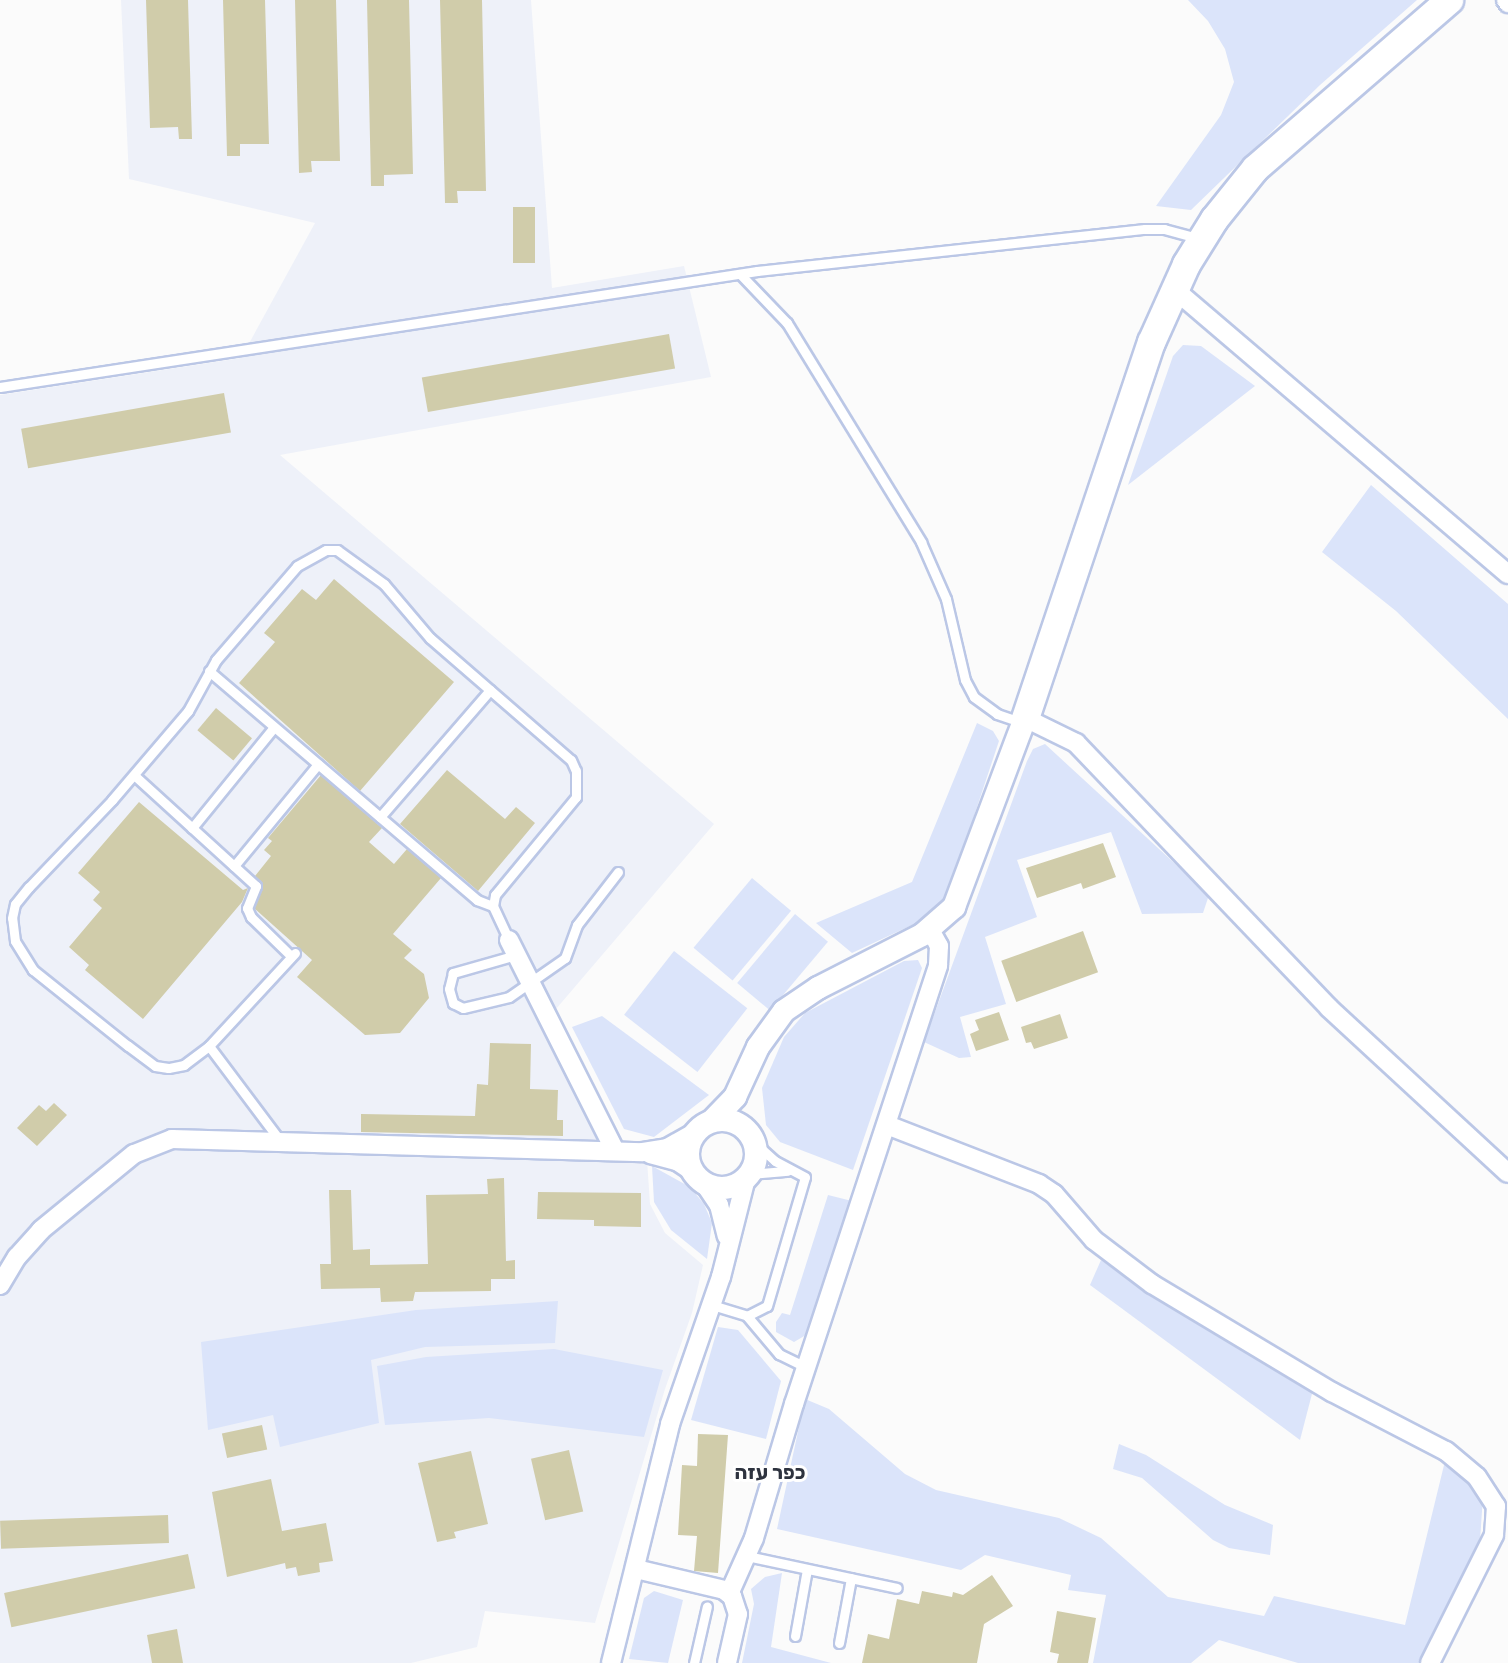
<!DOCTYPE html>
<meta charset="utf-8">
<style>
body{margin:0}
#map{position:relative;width:1508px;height:1663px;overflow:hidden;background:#fbfbfb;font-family:Rubik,Heebo,sans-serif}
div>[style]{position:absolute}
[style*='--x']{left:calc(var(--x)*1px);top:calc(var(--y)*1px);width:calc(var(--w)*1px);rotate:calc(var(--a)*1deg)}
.built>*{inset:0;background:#eef1f9}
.green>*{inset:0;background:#dbe4fa;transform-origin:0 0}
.building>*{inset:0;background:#d0ccaa;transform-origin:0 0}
.roads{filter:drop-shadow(2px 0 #bbc7e6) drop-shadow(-2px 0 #bbc7e6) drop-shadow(0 2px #bbc7e6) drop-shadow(0 -2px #bbc7e6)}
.service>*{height:9px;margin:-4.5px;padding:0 4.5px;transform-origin:4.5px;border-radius:4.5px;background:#fff}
.minor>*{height:18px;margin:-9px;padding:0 9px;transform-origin:9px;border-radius:9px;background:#fff}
.tertiary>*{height:22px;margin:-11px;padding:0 11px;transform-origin:11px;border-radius:11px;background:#fff}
.tertiary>.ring{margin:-11px;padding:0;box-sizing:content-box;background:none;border:22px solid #fff;border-radius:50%}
.secondary>*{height:27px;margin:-13.5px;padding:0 13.5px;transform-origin:13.5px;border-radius:13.5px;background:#fff}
span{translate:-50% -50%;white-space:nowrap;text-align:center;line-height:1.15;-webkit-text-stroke:6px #fff;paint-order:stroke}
.quarter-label{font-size:20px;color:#2e333f;font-weight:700}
</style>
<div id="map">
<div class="built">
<i style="clip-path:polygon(121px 0,531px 0,552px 288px,684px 266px,711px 377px,280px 455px,714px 824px,556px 1009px,625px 1157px,647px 1160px,650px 1204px,665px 1233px,703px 1265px,692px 1313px,665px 1389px,595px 1623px,485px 1611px,477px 1647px,411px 1663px,0 1663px,0 395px,241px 358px,315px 223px,129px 179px)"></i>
</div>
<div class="green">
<i style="clip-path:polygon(1188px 0,1417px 0,1320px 85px,1191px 210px,1156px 206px,1221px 115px,1234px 82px,1225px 49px,1208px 21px)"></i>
<i style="clip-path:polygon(1183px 345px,1201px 346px,1255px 386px,1128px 485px,1173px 356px)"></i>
<i style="clip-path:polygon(1371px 485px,1508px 604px,1508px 719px,1396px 611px,1322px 552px)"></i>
<i style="clip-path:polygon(977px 723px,993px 731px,999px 741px,945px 903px,927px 918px,852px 953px,816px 923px,912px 882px)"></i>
<i style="clip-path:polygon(1045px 744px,1209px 895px,1203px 913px,1142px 914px,1111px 832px,1017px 860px,1037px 917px,985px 937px,1006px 1004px,960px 1017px,971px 1057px,959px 1058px,924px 1042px,1027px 761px,1033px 749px)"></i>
<i style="left:752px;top:878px;width:51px;height:91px;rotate:40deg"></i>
<i style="left:795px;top:914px;width:43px;height:90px;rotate:40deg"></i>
<i style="left:674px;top:951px;width:93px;height:81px;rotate:38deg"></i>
<i style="clip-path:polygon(918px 960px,922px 968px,853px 1170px,780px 1142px,766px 1125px,762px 1088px,784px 1037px,805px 1013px,904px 961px)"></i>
<i style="clip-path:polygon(602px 1016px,709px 1095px,654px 1137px,624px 1129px,572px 1027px)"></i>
<i style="clip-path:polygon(652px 1166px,690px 1187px,704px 1204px,712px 1223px,707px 1259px,671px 1230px,654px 1202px)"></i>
<i style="clip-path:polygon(828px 1195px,852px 1201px,811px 1332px,794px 1342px,776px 1332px,776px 1322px,782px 1313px,790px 1315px)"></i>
<i style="clip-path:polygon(1101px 1260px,1313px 1390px,1300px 1440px,1090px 1285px)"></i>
<i style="clip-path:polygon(558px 1301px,555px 1343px,425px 1347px,371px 1360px,379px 1423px,280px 1447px,273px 1415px,208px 1430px,201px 1342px,416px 1310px)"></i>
<i style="clip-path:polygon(718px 1327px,738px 1330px,781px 1381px,766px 1439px,691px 1420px)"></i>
<i style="clip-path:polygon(554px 1349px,663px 1370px,644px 1437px,489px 1418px,385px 1425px,377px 1366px,426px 1357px)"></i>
<i style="clip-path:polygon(805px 1399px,829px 1409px,905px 1474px,936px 1490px,1059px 1518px,1101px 1538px,1168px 1597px,1264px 1616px,1274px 1596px,1405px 1625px,1445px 1461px,1474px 1479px,1483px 1496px,1480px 1541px,1421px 1663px,1298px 1663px,1219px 1640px,1191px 1663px,1093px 1663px,1106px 1595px,1068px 1590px,1071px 1575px,985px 1555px,961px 1570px,777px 1529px)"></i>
<i style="clip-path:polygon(1119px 1444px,1146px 1455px,1225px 1505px,1273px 1525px,1270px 1555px,1229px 1548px,1213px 1540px,1142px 1478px,1113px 1469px)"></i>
<i style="clip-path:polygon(782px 1573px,771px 1647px,831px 1663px,742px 1663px,754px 1604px,751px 1589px,765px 1577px)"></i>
<i style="clip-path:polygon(654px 1591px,683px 1600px,668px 1663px,629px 1659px,644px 1598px)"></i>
</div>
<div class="building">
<i style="clip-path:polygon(146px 0,188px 0,192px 139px,179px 139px,178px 127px,150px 128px)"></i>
<i style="clip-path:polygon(223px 0,265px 0,269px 144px,240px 144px,240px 156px,227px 156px)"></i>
<i style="clip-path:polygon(295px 0,336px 0,340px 161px,311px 161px,312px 172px,299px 173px)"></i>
<i style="clip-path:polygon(367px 0,409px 0,413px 174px,384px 175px,384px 186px,371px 186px)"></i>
<i style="clip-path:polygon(440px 0,482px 0,486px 191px,457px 191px,458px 203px,445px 203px)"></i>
<i style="left:513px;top:207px;width:22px;height:56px"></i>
<i style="left:669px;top:334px;width:35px;height:251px;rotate:80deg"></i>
<i style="left:224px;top:393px;width:40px;height:206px;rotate:80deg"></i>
<i style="clip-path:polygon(334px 579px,454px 682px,360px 791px,239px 683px,275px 642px,264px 633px,302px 589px,316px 600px)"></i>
<i style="left:216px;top:708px;width:47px;height:29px;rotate:40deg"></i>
<i style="clip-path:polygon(447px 770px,505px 819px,516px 807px,535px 823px,478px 891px,400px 824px)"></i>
<i style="clip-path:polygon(321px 775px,382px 828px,369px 842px,394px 864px,407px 849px,441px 878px,393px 934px,412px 950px,404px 958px,424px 974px,429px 998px,400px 1033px,365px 1035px,297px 977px,312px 960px,254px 908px,263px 885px,255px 876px,271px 856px,264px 850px,272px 841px,268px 838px)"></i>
<i style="clip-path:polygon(139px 802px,243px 890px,248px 888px,242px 902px,143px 1019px,85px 970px,89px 965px,69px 947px,102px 908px,93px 900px,100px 892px,78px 873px)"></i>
<i style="clip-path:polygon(1103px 843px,1116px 877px,1083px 889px,1081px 883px,1037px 898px,1026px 868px)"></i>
<i style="left:1083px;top:931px;width:44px;height:87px;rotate:70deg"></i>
<i style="clip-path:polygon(999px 1012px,1009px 1040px,976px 1051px,970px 1034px,979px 1030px,975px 1020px)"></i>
<i style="clip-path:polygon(1060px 1014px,1068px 1038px,1034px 1049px,1031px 1042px,1026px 1043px,1021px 1027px)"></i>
<i style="clip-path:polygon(490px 1043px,531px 1044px,530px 1089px,558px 1090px,557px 1120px,563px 1120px,563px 1136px,361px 1132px,361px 1114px,475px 1116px,477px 1084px,488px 1085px)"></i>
<i style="clip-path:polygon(54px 1103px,67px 1115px,37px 1146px,17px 1128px,39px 1105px,46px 1111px)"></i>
<i style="clip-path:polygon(504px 1178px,506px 1261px,515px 1260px,515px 1279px,491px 1279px,491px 1291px,415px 1292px,413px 1301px,381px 1302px,380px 1288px,321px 1289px,320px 1264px,331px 1264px,329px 1190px,351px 1190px,353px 1250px,370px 1249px,370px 1265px,428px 1264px,426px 1195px,488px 1194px,487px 1179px)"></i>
<i style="clip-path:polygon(538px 1192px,641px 1193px,641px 1227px,594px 1226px,594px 1220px,537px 1219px)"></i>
<i style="left:262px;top:1425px;width:25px;height:41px;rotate:78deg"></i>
<i style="clip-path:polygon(698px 1434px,728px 1435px,718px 1573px,694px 1571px,697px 1536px,678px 1535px,682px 1465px,697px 1466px)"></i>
<i style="left:569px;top:1450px;width:63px;height:39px;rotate:77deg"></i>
<i style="clip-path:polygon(471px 1451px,488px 1524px,454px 1532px,456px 1538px,437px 1542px,418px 1463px)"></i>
<i style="clip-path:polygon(271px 1479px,282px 1531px,326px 1523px,333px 1561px,319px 1563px,320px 1572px,298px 1576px,296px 1567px,286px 1569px,285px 1563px,227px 1577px,212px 1492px)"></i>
<i style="left:168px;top:1515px;width:28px;height:168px;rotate:88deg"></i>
<i style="left:188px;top:1554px;width:35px;height:188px;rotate:78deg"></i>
<i style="clip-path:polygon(992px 1575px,1013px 1606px,984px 1624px,977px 1663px,862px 1663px,868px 1634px,889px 1639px,897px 1599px,919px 1604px,922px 1591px,952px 1597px,953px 1592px,963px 1595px)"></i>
<i style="clip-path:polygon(1057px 1611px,1096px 1618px,1088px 1663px,1057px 1663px,1059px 1654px,1050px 1652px)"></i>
<i style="clip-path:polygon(177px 1629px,183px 1663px,152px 1663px,147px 1635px)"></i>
</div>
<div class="roads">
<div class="service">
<i style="--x:740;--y:274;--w:68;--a:46.2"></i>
<i style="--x:787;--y:323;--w:257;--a:58.5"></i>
<i style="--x:921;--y:542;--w:62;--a:66.3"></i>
<i style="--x:946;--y:599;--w:83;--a:76.8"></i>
<i style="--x:965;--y:680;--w:19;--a:62"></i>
<i style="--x:974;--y:697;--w:29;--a:36"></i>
<i style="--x:997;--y:714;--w:28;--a:19"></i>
<i style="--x:0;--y:387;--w:766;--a:-8.71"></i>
<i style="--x:757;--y:271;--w:390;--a:-6.2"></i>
<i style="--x:1145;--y:229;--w:19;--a:0"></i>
<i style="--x:1164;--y:229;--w:34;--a:15"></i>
<i style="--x:209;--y:671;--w:353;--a:40.5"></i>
<i style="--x:477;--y:900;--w:17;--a:21"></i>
<i style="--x:134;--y:775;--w:165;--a:42.3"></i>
<i style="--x:256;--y:886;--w:24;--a:112"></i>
<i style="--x:247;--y:908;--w:10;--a:66"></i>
<i style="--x:251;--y:917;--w:56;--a:44.3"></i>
<i style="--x:380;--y:817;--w:168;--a:-49.1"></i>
<i style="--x:192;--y:828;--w:130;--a:-50.9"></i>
<i style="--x:234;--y:866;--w:132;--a:-50.5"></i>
<i style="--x:295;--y:953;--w:127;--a:132.8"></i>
<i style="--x:209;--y:1046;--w:31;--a:143"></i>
<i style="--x:184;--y:1065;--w:16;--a:169"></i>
<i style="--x:168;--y:1068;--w:13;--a:-171"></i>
<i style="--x:155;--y:1066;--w:34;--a:-143"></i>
<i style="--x:128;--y:1046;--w:122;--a:-141.3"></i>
<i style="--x:33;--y:970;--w:34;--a:-122"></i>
<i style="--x:15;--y:941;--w:23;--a:-97"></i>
<i style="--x:12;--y:918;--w:14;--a:-78"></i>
<i style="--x:15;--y:904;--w:22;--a:-51"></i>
<i style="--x:29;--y:887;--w:120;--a:-46.3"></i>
<i style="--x:112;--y:800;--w:117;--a:-49.5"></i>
<i style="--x:188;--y:711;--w:58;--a:-61.2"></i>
<i style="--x:216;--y:660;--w:124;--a:-49.2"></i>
<i style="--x:297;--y:566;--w:33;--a:-29"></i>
<i style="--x:326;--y:550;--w:11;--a:0"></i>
<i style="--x:337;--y:550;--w:58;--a:35.9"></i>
<i style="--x:384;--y:584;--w:71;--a:49.6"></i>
<i style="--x:430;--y:638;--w:186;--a:40.9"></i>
<i style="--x:571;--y:760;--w:12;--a:66"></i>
<i style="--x:576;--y:771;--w:26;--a:90"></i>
<i style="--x:576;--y:797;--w:127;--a:129.6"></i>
<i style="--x:495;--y:895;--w:11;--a:100"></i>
<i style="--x:493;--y:906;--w:38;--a:65"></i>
<i style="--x:516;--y:955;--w:66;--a:164.1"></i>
<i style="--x:453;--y:973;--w:16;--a:104"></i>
<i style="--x:449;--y:989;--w:15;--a:74"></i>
<i style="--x:453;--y:1003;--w:11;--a:27"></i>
<i style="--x:463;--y:1008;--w:47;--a:-13.4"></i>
<i style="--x:509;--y:997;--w:68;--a:-34.9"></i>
<i style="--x:565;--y:958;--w:35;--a:-70"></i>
<i style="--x:577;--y:925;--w:67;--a:-52.3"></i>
<i style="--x:209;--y:1046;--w:120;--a:53.1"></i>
<i style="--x:750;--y:1174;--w:38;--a:-5"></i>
<i style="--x:712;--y:1305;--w:37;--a:17"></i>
<i style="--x:747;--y:1316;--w:22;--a:-27"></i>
<i style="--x:767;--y:1306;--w:134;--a:-73.6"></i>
<i style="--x:805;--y:1177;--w:34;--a:-152"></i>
<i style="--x:775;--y:1161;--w:28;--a:-138"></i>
<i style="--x:747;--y:1316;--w:50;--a:49.9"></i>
<i style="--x:779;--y:1354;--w:30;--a:26"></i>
<i style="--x:747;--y:1556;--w:153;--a:12"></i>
<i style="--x:795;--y:1636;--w:68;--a:-79.8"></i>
<i style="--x:839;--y:1643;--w:66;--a:-79.5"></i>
<i style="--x:694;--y:1663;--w:58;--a:-77.2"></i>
</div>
<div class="minor">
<i style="--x:1506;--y:0;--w:4;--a:56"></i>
<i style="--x:1174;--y:289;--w:439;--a:40.5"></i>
<i style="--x:1025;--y:718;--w:57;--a:26.1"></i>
<i style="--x:1076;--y:743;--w:366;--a:46.3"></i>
<i style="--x:1329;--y:1008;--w:243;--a:42.7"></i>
<i style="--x:509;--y:940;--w:236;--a:63.3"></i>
<i style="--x:887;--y:1125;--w:163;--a:21.2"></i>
<i style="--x:1039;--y:1184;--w:18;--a:34"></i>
<i style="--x:1054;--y:1194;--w:61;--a:49"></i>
<i style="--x:1094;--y:1240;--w:73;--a:37.2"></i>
<i style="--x:1152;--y:1284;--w:210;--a:31"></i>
<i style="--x:1332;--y:1392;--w:128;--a:27.4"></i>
<i style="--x:1446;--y:1451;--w:40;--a:40"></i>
<i style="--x:1477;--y:1477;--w:35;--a:57"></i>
<i style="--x:1496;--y:1506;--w:29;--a:94"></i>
<i style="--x:1494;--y:1535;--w:143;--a:116.6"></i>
<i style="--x:650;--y:1154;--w:28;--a:15"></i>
<i style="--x:677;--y:1161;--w:18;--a:34"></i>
<i style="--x:704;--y:1183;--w:27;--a:56"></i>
<i style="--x:719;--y:1205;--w:32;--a:76"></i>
<i style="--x:0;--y:1285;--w:33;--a:-59"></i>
<i style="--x:17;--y:1257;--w:36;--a:-48"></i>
<i style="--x:41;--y:1230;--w:120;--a:-39.3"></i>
<i style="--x:134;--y:1154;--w:41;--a:-21.5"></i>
<i style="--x:172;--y:1139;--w:471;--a:1.6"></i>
<i style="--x:643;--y:1152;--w:24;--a:-9"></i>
<i style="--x:667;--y:1148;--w:31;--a:-29"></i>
<i style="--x:636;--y:1569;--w:90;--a:13.4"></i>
<i style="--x:724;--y:1590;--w:10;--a:37"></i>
<i style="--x:732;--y:1596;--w:19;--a:72"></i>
<i style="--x:738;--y:1614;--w:50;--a:102.7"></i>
<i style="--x:729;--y:1594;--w:61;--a:-65.9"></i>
<i style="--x:754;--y:1538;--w:140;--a:-73.4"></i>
<i style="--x:794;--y:1404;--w:462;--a:-71.8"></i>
<i style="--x:938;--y:965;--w:19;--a:-87"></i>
<i style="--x:939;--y:946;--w:18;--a:-119"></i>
<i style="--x:611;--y:1663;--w:246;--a:-76.1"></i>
<i style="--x:670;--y:1424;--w:156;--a:-70.9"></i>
<i style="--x:721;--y:1277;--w:102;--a:-75.8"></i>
</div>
<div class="tertiary">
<i class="ring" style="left:688px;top:1120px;width:46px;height:46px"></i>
<i style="--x:713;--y:1120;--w:32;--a:-46"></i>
<i style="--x:735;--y:1097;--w:55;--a:-65.3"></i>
<i style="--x:758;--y:1047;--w:44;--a:-54.2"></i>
<i style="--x:784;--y:1011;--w:41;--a:-34.1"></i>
<i style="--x:818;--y:988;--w:117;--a:-27"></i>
<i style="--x:922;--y:935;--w:43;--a:-41.2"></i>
<i style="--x:954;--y:907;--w:202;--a:-69.4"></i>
</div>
<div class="secondary">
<i style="--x:1025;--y:718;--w:397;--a:-71.5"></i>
<i style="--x:1151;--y:342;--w:85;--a:-65.8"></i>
<i style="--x:1186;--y:264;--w:53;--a:-58.1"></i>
<i style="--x:1214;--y:219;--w:65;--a:-51.2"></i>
<i style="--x:1255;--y:168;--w:257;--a:-40.9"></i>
</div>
</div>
<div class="quarter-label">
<span style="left:770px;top:1472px">כפר עזה</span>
</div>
</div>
